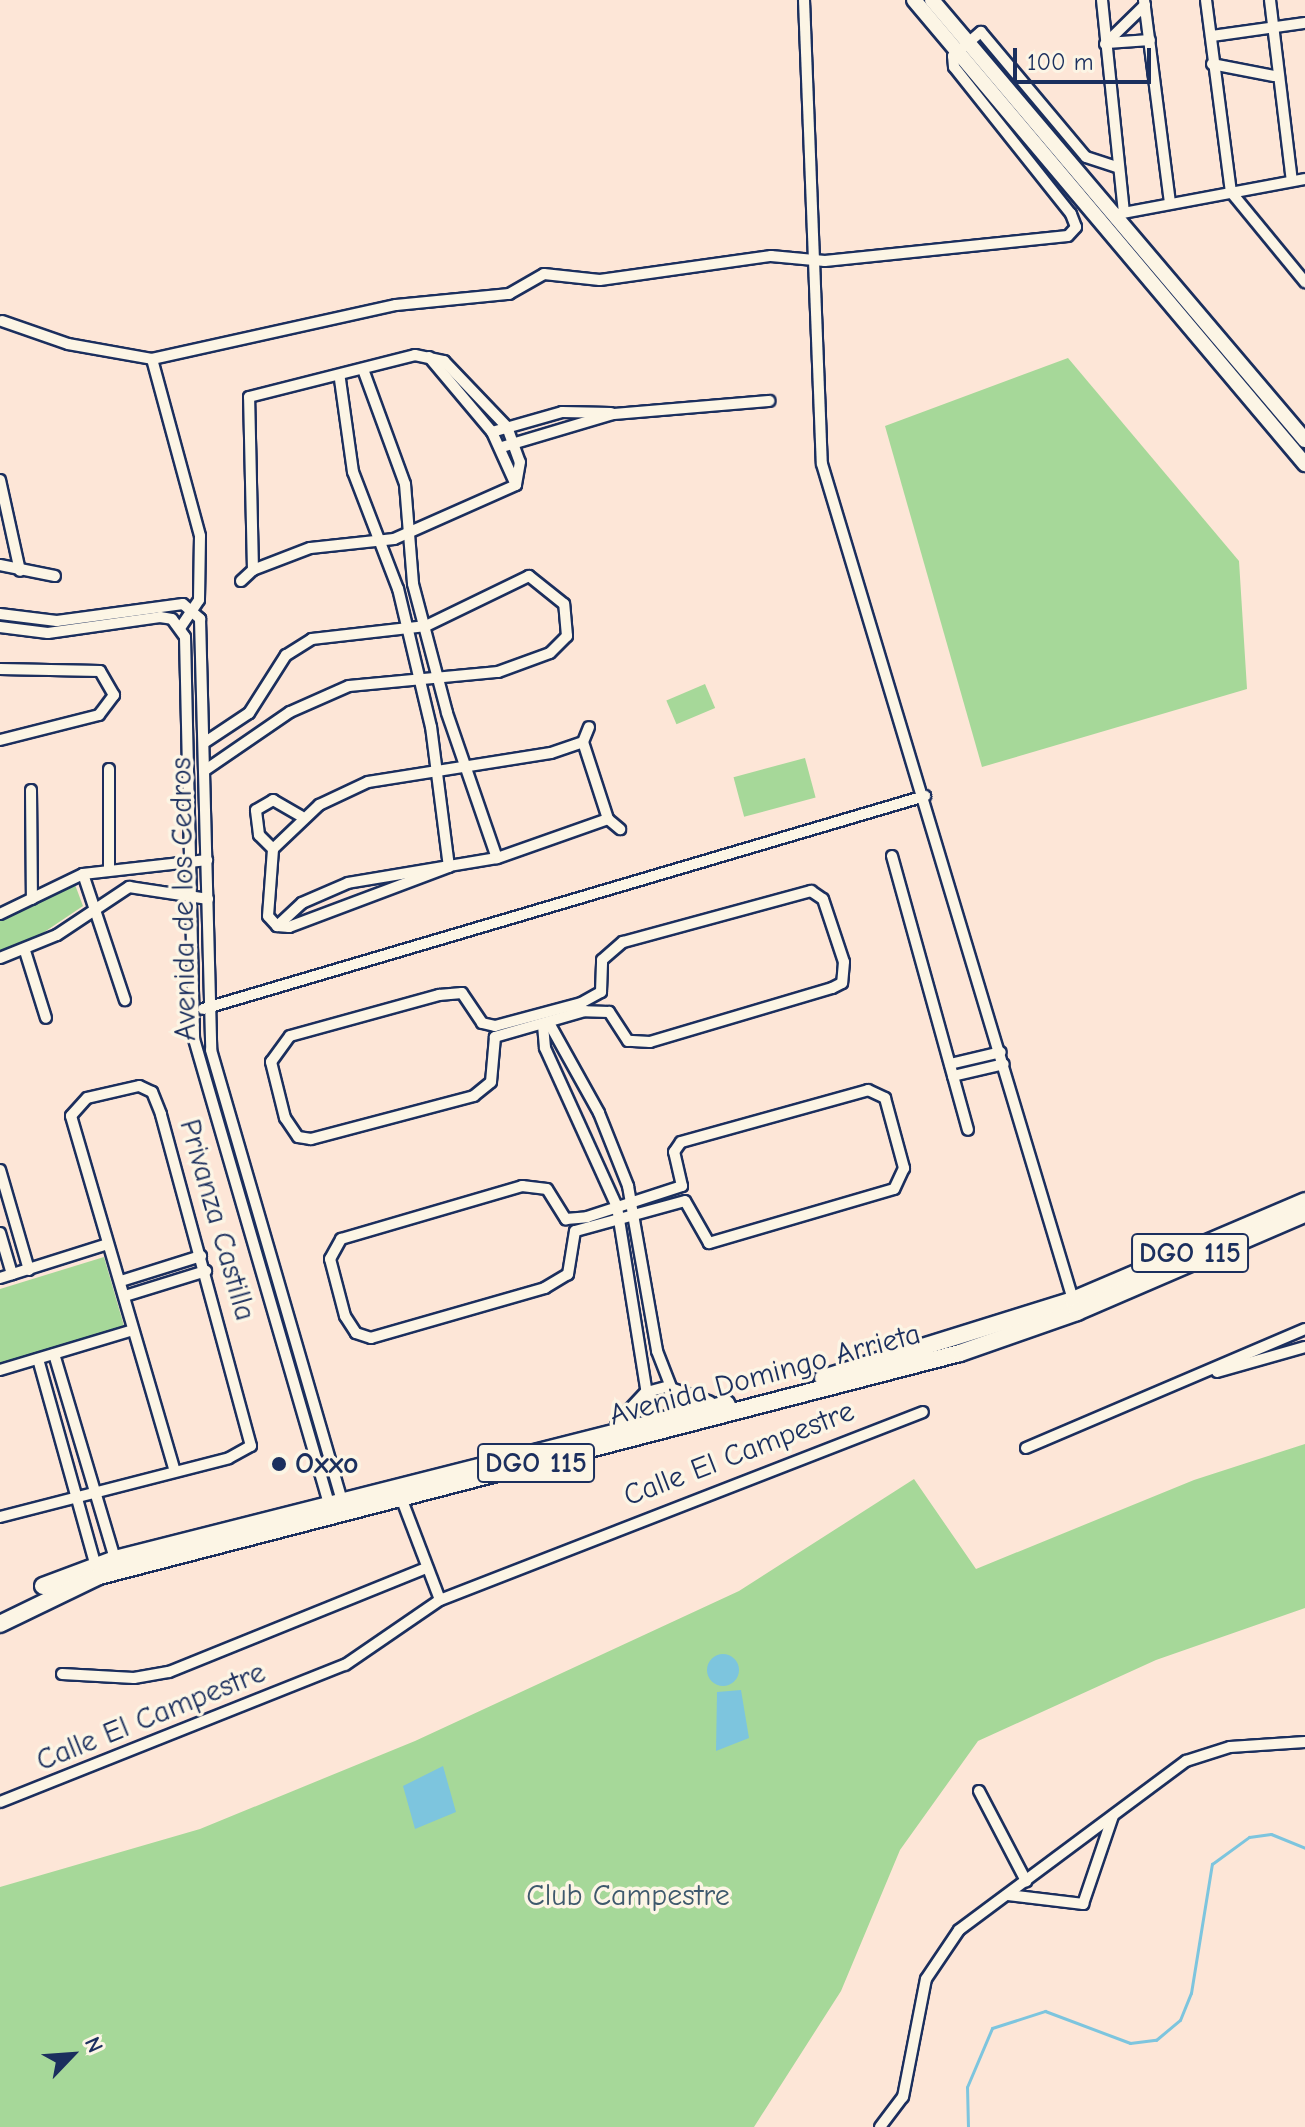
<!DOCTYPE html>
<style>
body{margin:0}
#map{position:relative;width:1305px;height:2127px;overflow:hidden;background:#fde6d7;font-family:"Comic Neue",sans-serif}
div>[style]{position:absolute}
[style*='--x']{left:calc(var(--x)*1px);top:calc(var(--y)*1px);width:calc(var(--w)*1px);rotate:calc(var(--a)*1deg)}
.green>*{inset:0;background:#a6d899;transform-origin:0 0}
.water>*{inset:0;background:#7dc5de}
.round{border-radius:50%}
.stream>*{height:3px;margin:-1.5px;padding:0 1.5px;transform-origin:1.5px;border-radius:1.5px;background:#7dc5de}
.roads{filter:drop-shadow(2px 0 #1b2f5e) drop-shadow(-2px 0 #1b2f5e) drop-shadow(0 2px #1b2f5e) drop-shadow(0 -2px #1b2f5e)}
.street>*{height:10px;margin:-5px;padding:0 5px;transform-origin:5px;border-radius:5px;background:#fcf5e5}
.secondary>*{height:14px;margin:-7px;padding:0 7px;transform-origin:7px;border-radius:7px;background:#fcf5e5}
.primary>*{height:16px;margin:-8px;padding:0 8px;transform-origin:8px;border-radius:8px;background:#fcf5e5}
.dots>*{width:22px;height:22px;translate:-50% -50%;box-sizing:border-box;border:4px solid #fcf5e5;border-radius:50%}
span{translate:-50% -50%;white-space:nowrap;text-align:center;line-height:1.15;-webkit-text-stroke:7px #fcf5e5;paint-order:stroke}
.shield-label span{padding:2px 6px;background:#fcf5e5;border:2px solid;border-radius:6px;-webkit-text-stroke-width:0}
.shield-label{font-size:28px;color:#1b2f5e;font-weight:700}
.street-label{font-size:30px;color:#1b2f5e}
.poi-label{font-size:30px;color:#1b2f5e;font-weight:700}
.left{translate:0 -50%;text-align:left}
.park-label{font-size:30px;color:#3e596d}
.north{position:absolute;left:32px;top:2015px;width:80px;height:80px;-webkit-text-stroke:6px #fcf5e5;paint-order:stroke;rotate:65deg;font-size:22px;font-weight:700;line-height:32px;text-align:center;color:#1b2f5e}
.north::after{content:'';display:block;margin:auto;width:28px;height:36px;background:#1b2f5e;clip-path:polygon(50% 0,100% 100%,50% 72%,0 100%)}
.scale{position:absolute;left:1013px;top:48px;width:138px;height:36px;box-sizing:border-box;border:4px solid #1b2f5e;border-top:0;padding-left:10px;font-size:24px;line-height:28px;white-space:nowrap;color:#1b2f5e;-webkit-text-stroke:6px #fcf5e5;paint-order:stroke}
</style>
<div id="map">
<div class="green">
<i style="clip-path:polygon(1068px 358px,1239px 561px,1247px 689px,982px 767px,885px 426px)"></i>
<i style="left:705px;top:684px;width:26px;height:42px;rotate:67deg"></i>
<i style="left:805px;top:758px;width:41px;height:74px;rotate:75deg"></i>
<i style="clip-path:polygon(74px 882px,83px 906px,25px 945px,0 952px,0 919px)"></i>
<i style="clip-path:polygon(104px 1257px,124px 1326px,0 1363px,0 1289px)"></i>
<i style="clip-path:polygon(1305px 1444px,1305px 1608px,1156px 1660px,978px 1741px,900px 1850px,841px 1991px,754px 2127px,0 2127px,0 1887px,200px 1829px,415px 1741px,739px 1591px,914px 1479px,976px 1569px,1194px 1480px)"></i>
</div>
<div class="water">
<i class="round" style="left:707px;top:1654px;width:32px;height:32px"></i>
<i style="clip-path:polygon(741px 1690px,749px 1738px,716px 1751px,717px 1692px)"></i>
<i style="clip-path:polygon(443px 1766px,456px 1812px,415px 1829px,403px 1786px)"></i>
</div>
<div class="stream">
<i style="--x:968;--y:2127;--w:40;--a:-91.4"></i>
<i style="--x:967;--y:2087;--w:64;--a:-67"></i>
<i style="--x:992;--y:2028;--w:56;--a:-17.8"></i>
<i style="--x:1045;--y:2011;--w:91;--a:20.6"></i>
<i style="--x:1130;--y:2043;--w:26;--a:-7"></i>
<i style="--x:1156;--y:2040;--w:31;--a:-40"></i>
<i style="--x:1180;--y:2020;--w:29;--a:-68"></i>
<i style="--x:1191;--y:1993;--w:131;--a:-80.8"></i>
<i style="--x:1212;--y:1864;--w:46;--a:-36.1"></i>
<i style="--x:1249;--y:1837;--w:22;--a:-8"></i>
<i style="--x:1271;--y:1834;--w:37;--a:22"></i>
</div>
<div class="roads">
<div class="street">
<i style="--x:804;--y:0;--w:464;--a:87.8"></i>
<i style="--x:822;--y:464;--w:876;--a:73.28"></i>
<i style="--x:1102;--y:0;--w:213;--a:84.1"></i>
<i style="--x:1144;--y:0;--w:205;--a:82.7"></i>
<i style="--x:1206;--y:0;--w:194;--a:82.6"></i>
<i style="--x:1231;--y:192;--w:117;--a:50.6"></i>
<i style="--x:1270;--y:0;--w:182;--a:83.1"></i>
<i style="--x:1212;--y:36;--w:94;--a:-8"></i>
<i style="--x:1107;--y:43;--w:43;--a:-4"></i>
<i style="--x:1105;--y:44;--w:56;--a:-44.3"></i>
<i style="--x:1212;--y:64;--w:63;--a:11"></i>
<i style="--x:1118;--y:214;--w:190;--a:-10.6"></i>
<i style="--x:2;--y:321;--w:70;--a:19.2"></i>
<i style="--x:68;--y:344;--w:85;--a:10.1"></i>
<i style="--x:152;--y:359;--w:250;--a:-12.5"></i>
<i style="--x:396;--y:305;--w:114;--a:-5.6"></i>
<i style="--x:509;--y:294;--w:40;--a:-29.7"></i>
<i style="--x:544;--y:274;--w:56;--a:6.1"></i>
<i style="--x:600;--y:280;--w:173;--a:-8"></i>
<i style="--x:771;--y:256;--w:54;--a:5.3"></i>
<i style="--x:825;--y:261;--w:244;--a:-5.9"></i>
<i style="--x:1068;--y:236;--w:12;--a:-48"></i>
<i style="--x:1076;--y:227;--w:14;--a:-111"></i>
<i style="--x:1071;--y:214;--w:188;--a:-128.5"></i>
<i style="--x:954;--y:67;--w:11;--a:-95"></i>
<i style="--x:953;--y:56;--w:37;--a:-41"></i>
<i style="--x:981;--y:32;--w:163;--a:50"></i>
<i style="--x:1086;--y:157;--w:33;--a:18"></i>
<i style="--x:415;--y:355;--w:30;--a:12"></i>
<i style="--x:444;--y:361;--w:91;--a:46.3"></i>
<i style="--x:507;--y:427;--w:37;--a:70"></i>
<i style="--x:520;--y:462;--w:23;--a:100"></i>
<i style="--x:516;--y:485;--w:133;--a:156.1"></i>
<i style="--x:394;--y:539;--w:84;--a:173.9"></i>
<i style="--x:310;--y:548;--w:61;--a:158.9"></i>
<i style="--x:253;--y:570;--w:173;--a:-91.3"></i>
<i style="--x:249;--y:397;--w:171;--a:-14.2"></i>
<i style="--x:429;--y:357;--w:98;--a:50"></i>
<i style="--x:492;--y:432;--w:58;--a:65.6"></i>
<i style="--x:152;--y:359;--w:183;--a:74.8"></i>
<i style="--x:200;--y:536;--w:64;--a:90.9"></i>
<i style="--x:199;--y:600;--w:32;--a:124"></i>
<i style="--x:364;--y:372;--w:119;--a:69.9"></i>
<i style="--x:405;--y:484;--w:100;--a:85.4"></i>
<i style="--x:413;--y:584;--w:133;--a:75.2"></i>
<i style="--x:447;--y:713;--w:153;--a:71"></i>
<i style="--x:492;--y:432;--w:73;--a:-15.9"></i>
<i style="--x:562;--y:412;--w:49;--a:1.2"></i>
<i style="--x:502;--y:447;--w:116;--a:-16.6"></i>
<i style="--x:613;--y:414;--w:157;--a:-4.8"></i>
<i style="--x:0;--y:480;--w:93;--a:77.6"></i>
<i style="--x:0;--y:565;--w:56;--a:11.3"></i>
<i style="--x:241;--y:581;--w:16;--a:-43"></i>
<i style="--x:0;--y:614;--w:57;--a:7"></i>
<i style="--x:57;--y:621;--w:127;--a:-7.7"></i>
<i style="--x:183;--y:604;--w:23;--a:41"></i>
<i style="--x:200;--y:619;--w:431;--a:88.5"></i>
<i style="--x:211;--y:1050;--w:476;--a:73.8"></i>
<i style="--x:0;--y:627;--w:48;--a:7.1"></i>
<i style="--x:48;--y:633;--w:113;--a:-8.1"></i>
<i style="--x:160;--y:617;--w:12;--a:9"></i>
<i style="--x:172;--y:619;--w:22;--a:54"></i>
<i style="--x:185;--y:637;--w:402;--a:88.7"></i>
<i style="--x:194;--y:1039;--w:491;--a:73.8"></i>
<i style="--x:0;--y:669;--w:100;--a:1.1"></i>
<i style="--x:100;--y:671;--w:28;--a:60"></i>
<i style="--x:114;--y:695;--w:25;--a:127"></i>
<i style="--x:99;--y:715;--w:102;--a:165.8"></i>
<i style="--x:583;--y:742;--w:81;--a:72"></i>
<i style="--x:608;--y:819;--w:118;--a:160.6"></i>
<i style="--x:497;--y:858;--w:151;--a:170.5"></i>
<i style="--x:348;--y:883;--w:50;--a:156.5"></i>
<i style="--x:302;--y:903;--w:34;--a:137"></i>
<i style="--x:277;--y:926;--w:13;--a:-132"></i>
<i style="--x:268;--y:916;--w:67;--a:-85.7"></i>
<i style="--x:273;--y:849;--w:64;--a:-43.7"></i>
<i style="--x:319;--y:805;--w:54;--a:-25.1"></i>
<i style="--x:368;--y:782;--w:185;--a:-9"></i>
<i style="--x:551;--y:753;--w:34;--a:-19"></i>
<i style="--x:583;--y:742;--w:16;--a:-68"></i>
<i style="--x:204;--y:771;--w:104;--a:-34.5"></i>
<i style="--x:290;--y:712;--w:64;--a:-23.8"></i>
<i style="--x:349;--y:686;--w:150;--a:-5.4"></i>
<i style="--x:498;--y:672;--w:55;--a:-20.1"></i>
<i style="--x:550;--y:653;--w:24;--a:-45"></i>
<i style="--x:567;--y:636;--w:32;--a:-95"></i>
<i style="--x:564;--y:604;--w:45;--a:-141.3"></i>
<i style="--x:529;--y:576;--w:114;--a:154.1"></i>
<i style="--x:426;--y:626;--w:115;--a:173.5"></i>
<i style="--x:312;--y:639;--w:31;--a:148"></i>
<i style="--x:286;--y:655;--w:69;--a:122.5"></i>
<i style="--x:249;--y:713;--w:54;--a:146.3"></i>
<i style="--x:31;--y:790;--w:109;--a:89.5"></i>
<i style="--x:608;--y:819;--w:16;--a:40"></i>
<i style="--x:273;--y:849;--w:20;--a:-135"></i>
<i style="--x:259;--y:835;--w:25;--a:-97"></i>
<i style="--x:256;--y:810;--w:20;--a:-30"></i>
<i style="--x:273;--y:800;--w:32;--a:30"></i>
<i style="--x:892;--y:856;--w:284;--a:74.5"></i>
<i style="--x:109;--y:870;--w:101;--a:-90"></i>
<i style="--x:83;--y:874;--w:133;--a:71.6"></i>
<i style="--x:811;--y:891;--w:14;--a:34"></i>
<i style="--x:823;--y:899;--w:66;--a:71.6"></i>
<i style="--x:844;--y:962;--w:21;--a:95"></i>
<i style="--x:842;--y:983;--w:11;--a:153"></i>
<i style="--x:832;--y:988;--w:190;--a:163.5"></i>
<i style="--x:650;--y:1042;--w:22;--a:-177"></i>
<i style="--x:628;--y:1041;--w:35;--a:-123"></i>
<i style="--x:609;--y:1012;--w:24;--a:-178"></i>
<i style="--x:585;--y:1011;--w:94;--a:163.9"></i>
<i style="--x:495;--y:1037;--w:45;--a:95.1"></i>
<i style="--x:491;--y:1082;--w:22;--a:141"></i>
<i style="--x:474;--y:1096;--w:169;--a:165.2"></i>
<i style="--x:311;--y:1139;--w:13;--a:-171"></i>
<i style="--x:298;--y:1137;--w:23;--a:-124"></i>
<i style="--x:285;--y:1118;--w:58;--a:-104"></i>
<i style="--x:271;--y:1062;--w:32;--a:-54"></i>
<i style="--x:290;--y:1036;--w:155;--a:-15.4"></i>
<i style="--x:439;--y:995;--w:23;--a:-5"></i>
<i style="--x:462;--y:993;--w:36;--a:56"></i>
<i style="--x:482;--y:1023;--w:13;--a:13"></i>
<i style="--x:495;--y:1026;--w:89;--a:-15"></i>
<i style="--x:581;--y:1003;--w:23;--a:-29"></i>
<i style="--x:601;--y:992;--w:32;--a:-88"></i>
<i style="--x:602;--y:960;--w:28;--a:-41"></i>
<i style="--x:623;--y:942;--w:195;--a:-15.2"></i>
<i style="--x:0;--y:914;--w:92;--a:-25.7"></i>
<i style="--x:83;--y:874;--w:125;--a:-6.4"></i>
<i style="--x:277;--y:926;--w:12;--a:5"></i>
<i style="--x:289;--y:927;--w:171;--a:-20.6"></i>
<i style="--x:449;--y:867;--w:141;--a:-97.3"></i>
<i style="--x:431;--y:727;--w:142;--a:-103.4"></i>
<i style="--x:398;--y:589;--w:125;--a:-111"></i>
<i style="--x:353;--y:472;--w:94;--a:-98"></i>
<i style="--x:25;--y:951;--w:70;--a:72.6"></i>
<i style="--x:0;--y:958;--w:61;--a:-22"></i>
<i style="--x:57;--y:935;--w:87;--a:-33.7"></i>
<i style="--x:129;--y:887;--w:80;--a:8.6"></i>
<i style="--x:203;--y:1009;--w:753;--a:-16.44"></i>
<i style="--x:549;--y:1023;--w:103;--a:60.9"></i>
<i style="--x:599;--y:1113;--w:79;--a:68.3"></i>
<i style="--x:628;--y:1186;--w:168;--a:80"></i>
<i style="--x:657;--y:1351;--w:44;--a:68.7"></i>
<i style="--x:543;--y:1025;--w:23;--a:85"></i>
<i style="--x:545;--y:1048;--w:175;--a:65.6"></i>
<i style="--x:617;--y:1207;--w:190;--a:80.9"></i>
<i style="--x:950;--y:1064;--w:52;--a:-13.2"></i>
<i style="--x:953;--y:1076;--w:52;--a:-13.2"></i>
<i style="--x:868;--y:1090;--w:19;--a:25"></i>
<i style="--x:885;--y:1098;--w:73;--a:74.8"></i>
<i style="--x:904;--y:1168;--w:23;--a:115"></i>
<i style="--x:894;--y:1189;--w:193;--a:163.7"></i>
<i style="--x:709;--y:1243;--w:48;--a:-119.7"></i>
<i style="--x:685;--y:1201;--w:114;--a:164.7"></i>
<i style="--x:575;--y:1231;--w:44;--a:99.2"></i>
<i style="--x:568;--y:1274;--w:27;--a:149"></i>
<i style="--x:545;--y:1288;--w:181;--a:164"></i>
<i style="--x:371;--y:1338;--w:16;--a:-162"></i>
<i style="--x:356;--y:1333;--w:20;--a:-123"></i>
<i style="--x:345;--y:1316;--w:59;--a:-104.7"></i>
<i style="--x:330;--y:1259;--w:23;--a:-61"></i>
<i style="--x:341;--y:1239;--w:189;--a:-16.3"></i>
<i style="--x:522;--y:1186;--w:25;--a:7"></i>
<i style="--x:547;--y:1189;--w:36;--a:58"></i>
<i style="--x:566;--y:1219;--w:21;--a:-5"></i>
<i style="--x:587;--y:1217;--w:100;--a:-18.1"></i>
<i style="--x:682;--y:1186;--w:35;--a:-103"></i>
<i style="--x:674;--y:1152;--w:12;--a:-55"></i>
<i style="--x:681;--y:1142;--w:194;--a:-15.5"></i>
<i style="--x:0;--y:1170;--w:104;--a:73.8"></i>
<i style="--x:0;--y:1233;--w:43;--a:73.7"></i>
<i style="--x:0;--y:1278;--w:113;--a:-17.5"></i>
<i style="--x:121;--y:1281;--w:84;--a:-17.4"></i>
<i style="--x:125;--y:1296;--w:85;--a:-17.2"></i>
<i style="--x:54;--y:1354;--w:217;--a:73.4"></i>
<i style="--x:38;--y:1359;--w:220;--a:74.4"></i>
<i style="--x:0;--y:1370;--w:139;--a:-16.7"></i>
<i style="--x:1217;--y:1372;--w:91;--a:-15.9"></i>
<i style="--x:647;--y:1392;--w:23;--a:-15"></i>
<i style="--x:1026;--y:1448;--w:303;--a:-23.1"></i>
<i style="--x:400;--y:1495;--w:112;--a:69.1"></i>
<i style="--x:0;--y:1517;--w:236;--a:-14.4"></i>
<i style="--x:229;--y:1458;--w:25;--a:-29"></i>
<i style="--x:251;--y:1446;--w:344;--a:-105.2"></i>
<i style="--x:161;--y:1114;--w:24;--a:-112"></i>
<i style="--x:152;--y:1092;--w:14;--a:-155"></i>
<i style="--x:139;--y:1086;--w:53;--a:167"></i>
<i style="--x:87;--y:1098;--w:24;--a:132"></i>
<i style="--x:71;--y:1116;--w:370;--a:73.7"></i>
<i style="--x:62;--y:1674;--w:72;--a:3.2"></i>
<i style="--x:134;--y:1678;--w:36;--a:-10"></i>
<i style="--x:169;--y:1672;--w:278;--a:-22"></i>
<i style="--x:979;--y:1791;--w:102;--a:62.4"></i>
<i style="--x:0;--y:1802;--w:371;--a:-21.7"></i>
<i style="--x:345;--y:1665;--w:115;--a:-34.4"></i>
<i style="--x:440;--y:1600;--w:518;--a:-21.27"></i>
<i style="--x:1008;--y:1895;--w:76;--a:6.8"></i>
<i style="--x:1083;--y:1904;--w:93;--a:-71.2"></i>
<i style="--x:880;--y:2127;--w:38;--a:-53"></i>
<i style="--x:903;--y:2097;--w:120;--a:-79"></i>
<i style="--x:926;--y:1979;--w:59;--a:-56"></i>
<i style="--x:959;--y:1930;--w:283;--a:-36.7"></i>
<i style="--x:1186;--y:1761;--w:46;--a:-17.7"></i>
<i style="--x:1230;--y:1747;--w:75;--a:-3.8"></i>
</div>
<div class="secondary">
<i style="--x:914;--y:0;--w:607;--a:49.88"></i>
<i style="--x:932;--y:0;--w:577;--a:49.71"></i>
</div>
<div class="primary">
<i style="--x:823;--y:1378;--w:262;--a:-17.3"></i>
<i style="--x:1073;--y:1300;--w:252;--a:-23.1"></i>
<i style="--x:673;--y:1392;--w:37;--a:19"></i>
<i style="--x:619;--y:1425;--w:41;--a:-47"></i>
<i style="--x:43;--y:1586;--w:77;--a:-20.6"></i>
<i style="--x:115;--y:1559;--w:631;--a:-14.21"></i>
<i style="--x:0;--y:1624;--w:110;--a:-25.9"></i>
<i style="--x:99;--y:1576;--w:889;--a:-14.52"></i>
<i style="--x:960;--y:1353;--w:124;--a:-19.3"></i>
<i style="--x:1077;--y:1312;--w:248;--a:-23.3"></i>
</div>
</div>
<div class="dots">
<i style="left:279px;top:1464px;background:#1b2f5e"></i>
</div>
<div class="shield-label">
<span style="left:1190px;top:1253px">DGO 115</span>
<span style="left:536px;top:1463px">DGO 115</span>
</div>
<div class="street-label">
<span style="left:184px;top:899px;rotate:-91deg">Avenida de los Cedros</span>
<span style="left:217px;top:1220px;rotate:74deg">Privanza Castilla</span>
<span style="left:765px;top:1375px;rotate:-15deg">Avenida Domingo Arrieta</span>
<span style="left:739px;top:1454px;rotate:-21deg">Calle El Campestre</span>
<span style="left:151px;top:1717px;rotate:-22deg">Calle El Campestre</span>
</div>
<div class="poi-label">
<span class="left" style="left:295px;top:1464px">Oxxo</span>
</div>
<div class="park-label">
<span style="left:628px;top:1896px">Club Campestre</span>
</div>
<div class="north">N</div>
<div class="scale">100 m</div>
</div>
